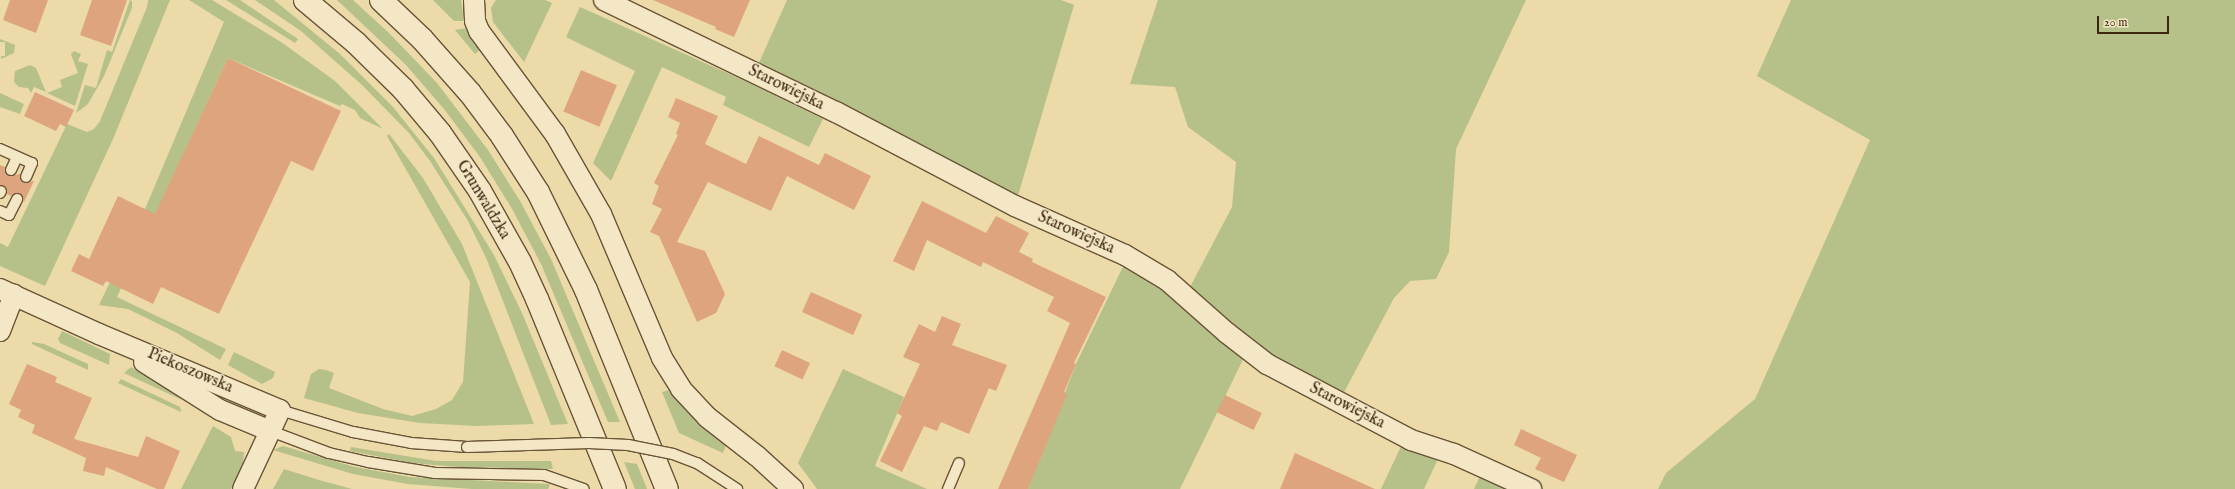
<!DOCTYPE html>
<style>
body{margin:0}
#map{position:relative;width:2235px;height:489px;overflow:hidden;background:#ecdaa8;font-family:"IM FELL English",serif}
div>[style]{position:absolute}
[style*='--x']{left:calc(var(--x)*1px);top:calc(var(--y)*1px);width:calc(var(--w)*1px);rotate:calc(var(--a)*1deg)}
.green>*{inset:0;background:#b6c089}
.building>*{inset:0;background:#dea47e;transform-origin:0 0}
.roads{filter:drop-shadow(1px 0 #6a5437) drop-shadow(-1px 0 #6a5437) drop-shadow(0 1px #6a5437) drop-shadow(0 -1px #6a5437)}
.lane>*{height:10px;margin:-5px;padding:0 5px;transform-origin:5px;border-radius:5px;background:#f3e7c6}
.street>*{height:20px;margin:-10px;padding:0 10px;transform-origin:10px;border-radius:10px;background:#f3e7c6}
.secondary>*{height:22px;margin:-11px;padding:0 11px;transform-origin:11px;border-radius:11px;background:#f3e7c6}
.bridges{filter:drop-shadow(1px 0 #6a5437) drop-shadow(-1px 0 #6a5437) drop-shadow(0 1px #6a5437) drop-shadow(0 -1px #6a5437)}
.lane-bridge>*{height:10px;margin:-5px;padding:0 5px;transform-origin:5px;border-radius:5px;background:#f3e7c6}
span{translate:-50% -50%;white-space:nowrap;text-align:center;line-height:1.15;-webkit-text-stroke:3px #f3e7c6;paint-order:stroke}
.street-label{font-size:16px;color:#3e2711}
.scale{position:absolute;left:2097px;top:16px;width:72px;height:18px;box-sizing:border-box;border:2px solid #3e2711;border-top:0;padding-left:5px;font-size:12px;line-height:14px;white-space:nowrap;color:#3e2711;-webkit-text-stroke:3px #f3e7c6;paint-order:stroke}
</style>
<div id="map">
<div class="green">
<i style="clip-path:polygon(130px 0,132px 1px,132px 8px,104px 76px,88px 104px,76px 113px,85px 85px,96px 88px,107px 50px,112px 52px)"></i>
<i style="clip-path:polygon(148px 0,170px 0,113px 139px,45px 286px,0 266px,0 243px,8px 247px,67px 124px,87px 132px,94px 129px,100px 121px,147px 7px)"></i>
<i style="clip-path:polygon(189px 0,212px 0,281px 42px,335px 81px,383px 129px,360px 118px,355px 110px,342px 104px,340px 106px,228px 58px,117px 297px,226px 349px,220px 360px,177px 333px,128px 309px,99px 305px,145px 209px,224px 22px)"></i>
<i style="clip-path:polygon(226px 0,240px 0,298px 39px,295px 43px)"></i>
<i style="clip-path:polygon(255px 0,274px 0,340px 54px,393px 107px,434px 158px,494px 255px,522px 313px,568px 424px,551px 425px,487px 260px,468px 221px,430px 161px,409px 133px,362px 85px,301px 31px)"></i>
<i style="clip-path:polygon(337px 0,353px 0,389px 33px,437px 83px,488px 150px,520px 201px,551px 259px,620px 422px,608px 422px,541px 264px,511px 207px,480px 157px,444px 109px,406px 65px)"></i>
<i style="clip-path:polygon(433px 0,461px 0,464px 21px,454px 21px)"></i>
<i style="clip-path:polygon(496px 0,545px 0,552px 3px,524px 62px,493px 22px,491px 8px)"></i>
<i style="clip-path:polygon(787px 0,1061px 0,1074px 5px,1017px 199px,758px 65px)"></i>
<i style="clip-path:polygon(1158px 0,1526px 0,1456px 149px,1449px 252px,1436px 279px,1410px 281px,1394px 298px,1341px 398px,1251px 343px,1180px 489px,1028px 489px,1076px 364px,1131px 250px,1189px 289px,1232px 207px,1236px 162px,1188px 127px,1175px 87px,1130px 84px)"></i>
<i style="clip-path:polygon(1791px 0,2235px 0,2235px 489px,1658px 489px,1666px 473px,1755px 399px,1870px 140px,1757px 76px)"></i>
<i style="clip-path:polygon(580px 7px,745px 81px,823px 119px,809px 147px,723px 105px,726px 97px,662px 67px,611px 181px,593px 163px,635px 71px,566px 37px)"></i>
<i style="clip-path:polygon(467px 28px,480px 50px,475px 54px,455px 30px)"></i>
<i style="clip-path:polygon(0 39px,15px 45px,14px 53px,1px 59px,1px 56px,5px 56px,5px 42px,0 42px)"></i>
<i style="clip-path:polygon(74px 51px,81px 54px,78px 61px,88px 64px,75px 106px,47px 93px,62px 87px,60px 80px,78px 73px,71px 54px)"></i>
<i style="clip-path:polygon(30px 65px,36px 68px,46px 92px,34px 87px,31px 93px,28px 88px,19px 87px,14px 82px,15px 71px)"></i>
<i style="clip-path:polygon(0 93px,24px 104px,20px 114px,0 107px)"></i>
<i style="clip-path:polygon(389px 134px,423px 178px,462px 244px,534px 424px,477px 426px,420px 423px,358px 413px,304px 398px,311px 374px,319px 369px,326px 370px,334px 373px,329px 388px,383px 409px,412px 416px,436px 409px,452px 400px,463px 382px,470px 282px,387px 136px)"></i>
<i style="clip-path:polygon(62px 331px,110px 354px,109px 365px,60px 343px,58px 339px)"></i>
<i style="clip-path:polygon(32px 342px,44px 344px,88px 364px,88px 370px,32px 344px)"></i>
<i style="clip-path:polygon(234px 352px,275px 372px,273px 378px,262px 384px,228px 365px)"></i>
<i style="clip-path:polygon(131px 367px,181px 397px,180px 399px,124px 373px)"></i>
<i style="clip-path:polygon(843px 369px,904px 397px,875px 466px,927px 489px,817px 489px,798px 463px)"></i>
<i style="clip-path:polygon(121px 379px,180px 407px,181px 412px,118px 383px)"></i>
<i style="clip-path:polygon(669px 390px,693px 417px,726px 445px,723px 453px,679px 433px,662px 392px)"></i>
<i style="clip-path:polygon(213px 426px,231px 437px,235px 451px,244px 452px,243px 463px,233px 486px,231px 489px,181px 489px)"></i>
<i style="clip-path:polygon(1402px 444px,1438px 459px,1424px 489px,1381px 489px)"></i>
<i style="clip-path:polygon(283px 446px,355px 467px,410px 477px,550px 484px,548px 489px,472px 489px,408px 484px,353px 474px,273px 450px)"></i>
<i style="clip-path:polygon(351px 447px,436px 461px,551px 461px,553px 469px,458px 467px,412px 463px,350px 451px)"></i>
<i style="clip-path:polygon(624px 462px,637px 464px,647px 489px,635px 489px)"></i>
<i style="clip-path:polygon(284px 469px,319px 480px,352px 489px,273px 489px)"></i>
<i style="clip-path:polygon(1481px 474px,1512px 489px,1474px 489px)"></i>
</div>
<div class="building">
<i style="clip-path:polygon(10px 0,48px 0,36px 33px,3px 20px)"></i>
<i style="clip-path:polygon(92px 0,127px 0,111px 46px,80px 35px)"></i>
<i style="clip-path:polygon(653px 0,750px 0,734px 37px,715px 29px,716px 27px)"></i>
<i style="clip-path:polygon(228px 58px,341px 111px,313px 171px,291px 161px,219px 314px,161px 287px,153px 304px,106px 281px,103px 286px,71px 271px,79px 254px,89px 259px,118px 196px,155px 214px)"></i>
<i style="left:581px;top:70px;width:39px;height:45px;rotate:23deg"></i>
<i style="clip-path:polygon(35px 92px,74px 110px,66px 127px,60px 124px,56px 131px,24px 116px)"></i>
<i style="clip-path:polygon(676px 98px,718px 116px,705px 144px,746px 164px,759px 136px,819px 165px,825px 153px,871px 176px,854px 210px,787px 176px,771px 211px,708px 182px,677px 242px,705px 251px,725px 294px,716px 313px,697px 322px,659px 236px,650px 232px,662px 209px,652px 204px,659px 186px,654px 183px,678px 135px,676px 134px,680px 123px,668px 117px)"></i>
<i style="clip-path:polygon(0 165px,5px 167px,9px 176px,20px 174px,23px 183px,34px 181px,24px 202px,20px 193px,11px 196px,7px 194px,6px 187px,0 185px)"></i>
<i style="clip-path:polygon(922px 201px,986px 233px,996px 216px,1029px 233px,1019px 252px,1033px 259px,1032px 262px,1106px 297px,1074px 363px,1076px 364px,1064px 392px,1067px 394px,1028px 489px,998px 489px,1070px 323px,1047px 311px,1054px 297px,983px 262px,981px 267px,927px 240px,914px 271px,893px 261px)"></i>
<i style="left:811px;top:292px;width:56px;height:22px;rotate:24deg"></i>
<i style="clip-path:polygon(942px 316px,961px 324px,952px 345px,1007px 365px,996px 391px,989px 388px,969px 434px,941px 422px,937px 431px,924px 426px,902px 472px,880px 461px,902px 416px,897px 413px,920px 364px,903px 357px,919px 324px,935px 332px)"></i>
<i style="left:782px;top:350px;width:31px;height:18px;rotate:25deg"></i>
<i style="clip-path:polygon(27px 364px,57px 377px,55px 382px,92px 398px,74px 439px,138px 457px,146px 436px,180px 451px,164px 489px,157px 489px,106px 467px,104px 476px,83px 471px,86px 458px,32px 433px,35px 425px,18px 417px,21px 410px,9px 404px)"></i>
<i style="left:1225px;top:395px;width:41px;height:19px;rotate:26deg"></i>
<i style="clip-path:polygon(1521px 429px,1577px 455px,1564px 482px,1535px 469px,1541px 458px,1514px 445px)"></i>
<i style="clip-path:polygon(1295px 453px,1375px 489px,1280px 489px)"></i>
</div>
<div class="roads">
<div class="lane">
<i style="--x:0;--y:149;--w:35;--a:24"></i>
<i style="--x:32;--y:163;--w:15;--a:113"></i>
<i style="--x:11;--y:170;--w:14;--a:-65"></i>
<i style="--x:0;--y:193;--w:2;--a:-63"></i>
<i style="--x:0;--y:211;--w:10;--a:24"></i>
<i style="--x:9;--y:215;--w:18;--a:-63"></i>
<i style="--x:280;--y:410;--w:76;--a:16.8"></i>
<i style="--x:353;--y:432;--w:59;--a:10.7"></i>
<i style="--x:411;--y:443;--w:56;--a:4.1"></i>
<i style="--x:268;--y:430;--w:65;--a:20.7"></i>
<i style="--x:329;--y:453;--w:40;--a:13"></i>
<i style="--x:368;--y:462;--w:68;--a:9.3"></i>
<i style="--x:435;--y:473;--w:109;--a:1.1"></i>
<i style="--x:544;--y:475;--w:42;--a:19.3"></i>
<i style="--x:948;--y:489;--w:28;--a:-67"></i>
</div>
<div class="street">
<i style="--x:474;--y:0;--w:21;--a:87"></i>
<i style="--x:475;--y:21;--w:11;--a:68"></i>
<i style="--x:479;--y:31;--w:128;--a:53.6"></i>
<i style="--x:555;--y:134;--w:92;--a:60.1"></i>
<i style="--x:601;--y:214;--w:156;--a:67"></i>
<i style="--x:662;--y:358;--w:36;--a:58"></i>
<i style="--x:681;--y:389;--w:38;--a:47"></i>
<i style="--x:707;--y:417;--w:63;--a:38"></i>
<i style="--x:757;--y:456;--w:49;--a:42.5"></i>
<i style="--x:604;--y:0;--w:258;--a:25.8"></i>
<i style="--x:836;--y:112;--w:202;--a:27.7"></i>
<i style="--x:1015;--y:206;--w:120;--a:24"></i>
<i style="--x:1125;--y:255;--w:49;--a:30.8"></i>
<i style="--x:1167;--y:280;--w:80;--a:41.5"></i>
<i style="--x:1227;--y:333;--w:51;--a:37.8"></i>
<i style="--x:1267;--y:364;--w:163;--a:27.8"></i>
<i style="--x:1411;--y:440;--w:45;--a:18"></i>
<i style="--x:1454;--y:454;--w:85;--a:24.4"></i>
<i style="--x:0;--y:289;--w:109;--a:24.4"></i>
<i style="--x:99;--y:334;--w:196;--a:22.8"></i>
<i style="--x:280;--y:410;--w:87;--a:115.1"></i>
<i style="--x:0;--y:331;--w:39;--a:-69"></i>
<i style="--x:144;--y:362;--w:90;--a:32.3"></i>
<i style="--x:220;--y:410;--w:52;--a:22.6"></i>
</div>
<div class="secondary">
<i style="--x:305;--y:0;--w:67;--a:40.1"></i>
<i style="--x:356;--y:43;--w:66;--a:44.4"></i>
<i style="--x:403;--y:89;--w:57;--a:49.9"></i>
<i style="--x:440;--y:133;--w:70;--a:55.4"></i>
<i style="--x:480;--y:191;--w:81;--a:60.6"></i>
<i style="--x:520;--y:262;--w:41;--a:65.3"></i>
<i style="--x:537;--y:299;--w:205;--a:67.7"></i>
<i style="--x:381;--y:0;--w:57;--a:43.6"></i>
<i style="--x:422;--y:39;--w:72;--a:48.4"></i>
<i style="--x:470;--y:93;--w:54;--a:53.3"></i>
<i style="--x:502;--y:136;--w:67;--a:57.3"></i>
<i style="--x:538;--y:192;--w:109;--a:63.9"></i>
<i style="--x:586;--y:290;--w:215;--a:67.9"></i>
</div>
</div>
<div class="bridges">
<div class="lane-bridge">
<i style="--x:467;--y:447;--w:122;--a:-1.9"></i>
<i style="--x:589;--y:443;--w:39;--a:3"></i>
<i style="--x:628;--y:445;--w:46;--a:11.3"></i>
<i style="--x:673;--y:454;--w:26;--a:21"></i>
<i style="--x:697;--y:463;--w:48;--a:33"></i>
</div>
</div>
<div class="street-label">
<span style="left:786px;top:88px;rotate:26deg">Starowiejska</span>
<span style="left:483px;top:200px;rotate:59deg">Grunwaldzka</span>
<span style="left:1076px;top:233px;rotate:24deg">Starowiejska</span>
<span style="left:190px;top:371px;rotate:23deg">Piekoszowska</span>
<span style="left:1347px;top:406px;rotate:27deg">Starowiejska</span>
</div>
<div class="scale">20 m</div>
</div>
